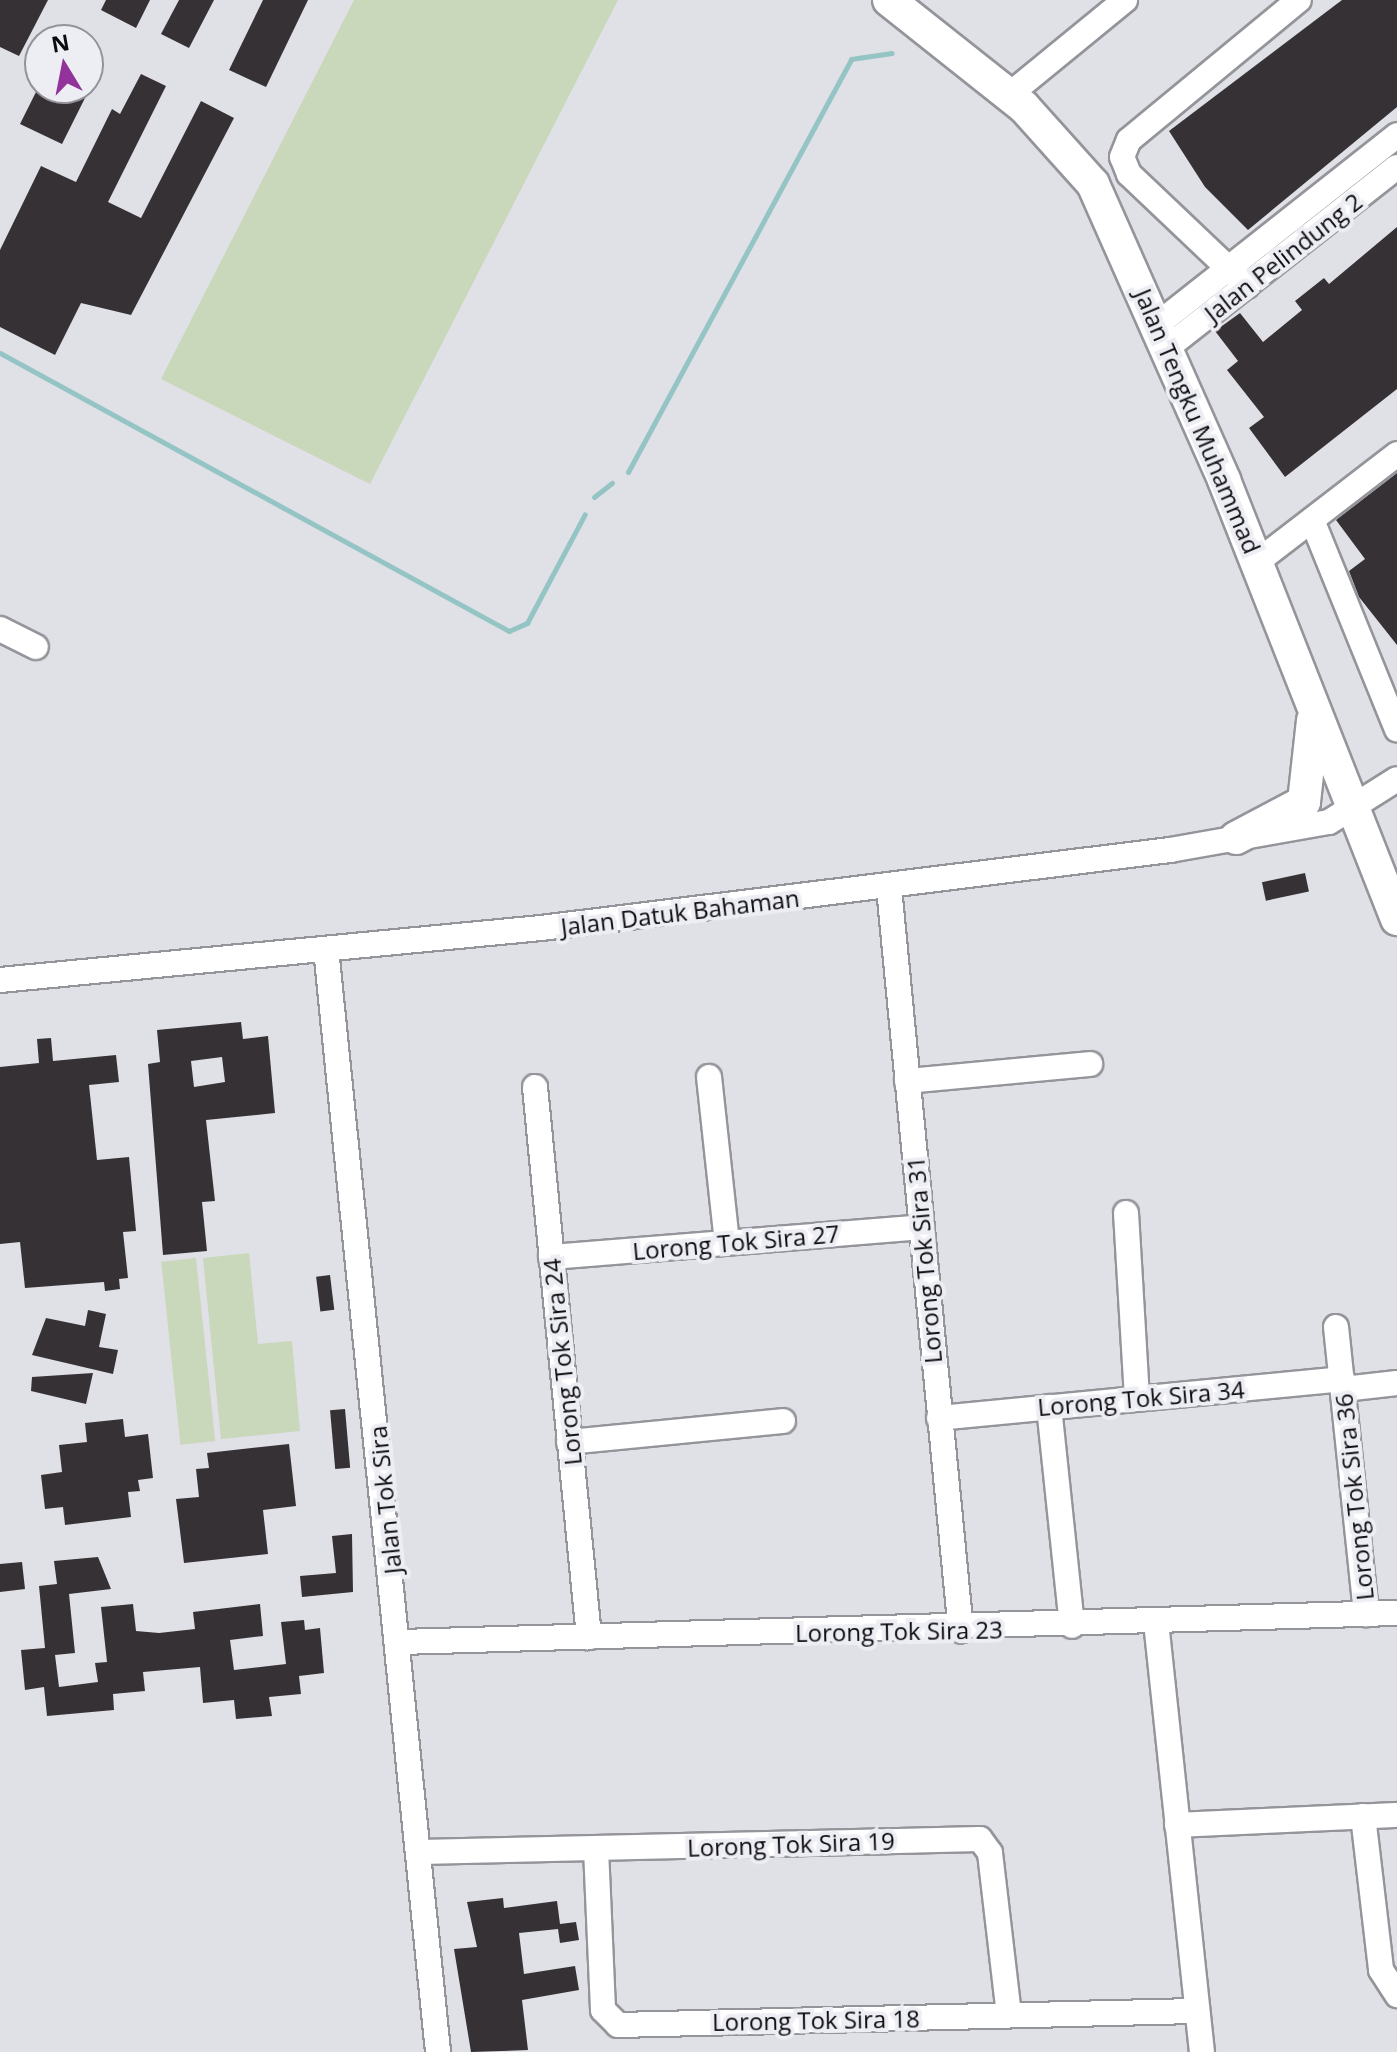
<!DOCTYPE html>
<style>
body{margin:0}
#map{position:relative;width:1397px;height:2052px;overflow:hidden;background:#e0e0e7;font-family:"Open Sans",sans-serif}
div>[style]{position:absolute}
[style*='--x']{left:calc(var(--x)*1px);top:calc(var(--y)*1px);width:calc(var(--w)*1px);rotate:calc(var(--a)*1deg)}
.green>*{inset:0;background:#c9d7ba;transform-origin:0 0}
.stream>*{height:5px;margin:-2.5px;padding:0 2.5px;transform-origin:2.5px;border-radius:2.5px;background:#95c4c4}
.building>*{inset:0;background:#363135;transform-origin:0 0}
.roads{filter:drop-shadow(2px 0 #94949b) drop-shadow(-2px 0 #94949b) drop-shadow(0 2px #94949b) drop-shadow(0 -2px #94949b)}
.minor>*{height:24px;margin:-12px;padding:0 12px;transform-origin:12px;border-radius:12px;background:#fff}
.major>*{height:32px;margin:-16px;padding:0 16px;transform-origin:16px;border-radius:16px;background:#fff}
span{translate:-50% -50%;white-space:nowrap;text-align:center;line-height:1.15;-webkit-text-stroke:8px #ededf4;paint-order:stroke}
.street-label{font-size:24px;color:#0c0c0f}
.north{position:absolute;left:24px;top:24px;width:80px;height:80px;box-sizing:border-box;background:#ededf4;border:2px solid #939398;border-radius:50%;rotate:350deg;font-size:22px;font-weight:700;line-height:32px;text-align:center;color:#0c0c0f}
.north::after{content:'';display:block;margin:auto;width:28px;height:36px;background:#92339b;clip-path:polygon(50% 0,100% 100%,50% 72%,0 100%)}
</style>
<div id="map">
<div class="green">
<i style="clip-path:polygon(354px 0,618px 0,370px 484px,161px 379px)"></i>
<i style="clip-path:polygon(249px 1253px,258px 1344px,292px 1341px,300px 1431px,221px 1439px,203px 1258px)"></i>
<i style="left:196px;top:1258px;width:184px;height:35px;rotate:84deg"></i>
</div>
<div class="stream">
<i style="--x:0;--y:353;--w:580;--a:28.64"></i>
<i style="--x:509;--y:631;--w:20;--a:-24"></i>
<i style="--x:527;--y:623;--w:123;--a:-62"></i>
<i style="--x:628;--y:472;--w:469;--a:-61.6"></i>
<i style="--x:851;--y:59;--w:41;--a:-8.3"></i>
<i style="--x:594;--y:497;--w:23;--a:-38"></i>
</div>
<div class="building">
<i style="clip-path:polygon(0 0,48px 0,19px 56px,0 47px)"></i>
<i style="clip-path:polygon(106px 0,150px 0,136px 28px,101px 10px)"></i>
<i style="clip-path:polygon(179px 0,214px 0,189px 48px,161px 34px)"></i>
<i style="clip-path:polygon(263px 0,308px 0,266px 87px,229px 70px)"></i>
<i style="clip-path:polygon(1342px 0,1397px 0,1397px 107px,1248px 230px,1205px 187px,1169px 131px)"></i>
<i style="clip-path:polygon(141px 74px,166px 86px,108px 202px,141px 218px,201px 101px,234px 118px,131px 315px,81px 303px,55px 355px,0 327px,0 250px,41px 166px,76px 182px,112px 109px,120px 114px)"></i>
<i style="clip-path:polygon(38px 88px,90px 88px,62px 144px,20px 124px)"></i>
<i style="clip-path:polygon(1397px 227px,1397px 389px,1285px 477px,1249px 428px,1264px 417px,1227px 370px,1238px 361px,1215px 331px,1240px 313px,1263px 342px,1302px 310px,1295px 301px,1324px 278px,1329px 284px)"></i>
<i style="clip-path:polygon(1397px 473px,1397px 645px,1359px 597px,1349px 571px,1365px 559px,1336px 520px)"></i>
<i style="left:1305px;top:873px;width:19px;height:44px;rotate:78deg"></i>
<i style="clip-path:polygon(evenodd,241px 1022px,243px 1039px,268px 1036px,275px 1113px,206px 1120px,215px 1201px,202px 1202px,207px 1251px,163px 1255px,148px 1064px,160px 1062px,157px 1030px,241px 1022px,222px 1057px,225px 1082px,194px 1087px,191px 1061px,222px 1057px)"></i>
<i style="clip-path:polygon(51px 1038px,53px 1061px,116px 1055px,119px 1082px,89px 1085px,97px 1160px,129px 1157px,136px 1231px,123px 1232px,128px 1278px,119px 1279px,120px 1289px,105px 1291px,104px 1282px,25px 1288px,20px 1242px,0 1244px,0 1067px,39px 1063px,37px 1039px)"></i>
<i style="left:330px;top:1275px;width:35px;height:14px;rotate:83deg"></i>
<i style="clip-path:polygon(88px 1310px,106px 1314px,99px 1347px,118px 1350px,113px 1374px,32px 1355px,46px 1318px,85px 1326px)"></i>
<i style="clip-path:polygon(93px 1373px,86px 1404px,31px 1391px,32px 1377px)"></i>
<i style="left:345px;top:1409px;width:59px;height:15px;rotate:85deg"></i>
<i style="clip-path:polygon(123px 1419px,125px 1437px,148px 1434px,153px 1478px,138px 1480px,140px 1491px,128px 1492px,131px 1517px,65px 1525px,63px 1507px,45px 1509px,41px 1475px,62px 1472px,59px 1445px,87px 1442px,85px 1423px)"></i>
<i style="clip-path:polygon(289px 1444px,296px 1506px,263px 1510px,268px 1554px,184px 1563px,176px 1499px,199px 1497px,196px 1469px,209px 1468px,207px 1453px)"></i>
<i style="clip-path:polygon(352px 1534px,353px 1592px,302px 1597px,300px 1576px,336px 1573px,332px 1536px)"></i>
<i style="clip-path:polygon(98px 1557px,111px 1589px,69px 1594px,75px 1653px,55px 1655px,59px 1687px,98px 1682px,95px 1663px,107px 1662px,101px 1607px,133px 1604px,136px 1631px,159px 1633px,195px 1629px,193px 1612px,260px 1604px,263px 1636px,230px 1640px,234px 1670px,286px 1664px,281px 1622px,304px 1620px,305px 1630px,320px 1628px,324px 1673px,299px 1676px,301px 1694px,269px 1697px,272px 1716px,236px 1719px,234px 1700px,203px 1703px,200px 1667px,143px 1672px,145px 1691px,113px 1694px,114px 1710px,47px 1716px,44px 1687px,25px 1690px,21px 1650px,45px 1648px,39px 1586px,57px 1584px,54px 1561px)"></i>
<i style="clip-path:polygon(22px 1562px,25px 1589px,0 1592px,0 1564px)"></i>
<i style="clip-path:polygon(503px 1898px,504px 1908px,557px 1901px,560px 1924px,576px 1922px,579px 1940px,560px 1943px,558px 1929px,519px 1933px,524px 1974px,575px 1966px,579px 1990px,522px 2000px,528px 2050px,471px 2052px,454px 1949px,477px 1947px,467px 1902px)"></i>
</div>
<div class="roads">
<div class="minor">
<i style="--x:1009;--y:95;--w:150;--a:-39.3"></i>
<i style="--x:1247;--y:286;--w:163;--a:-136.5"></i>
<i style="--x:1129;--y:174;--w:18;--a:-112"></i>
<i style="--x:1122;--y:157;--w:18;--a:-68"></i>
<i style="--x:1129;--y:140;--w:220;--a:-39.5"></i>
<i style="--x:1158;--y:324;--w:305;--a:-38.3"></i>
<i style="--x:1168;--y:347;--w:291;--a:-38.2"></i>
<i style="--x:1312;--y:520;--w:226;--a:67.9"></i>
<i style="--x:1257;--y:562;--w:177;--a:-37.6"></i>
<i style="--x:0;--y:629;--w:40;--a:26.6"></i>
<i style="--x:889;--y:888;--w:746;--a:84.47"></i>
<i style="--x:326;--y:949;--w:1109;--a:84.2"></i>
<i style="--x:0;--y:980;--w:543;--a:-5.49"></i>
<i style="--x:541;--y:928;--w:634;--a:-7.07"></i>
<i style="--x:1170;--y:850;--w:161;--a:-10"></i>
<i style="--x:1329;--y:822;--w:80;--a:-32.3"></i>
<i style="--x:709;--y:1077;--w:166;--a:83.8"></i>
<i style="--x:907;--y:1081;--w:184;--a:-5.3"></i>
<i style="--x:535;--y:1087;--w:553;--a:84.39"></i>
<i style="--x:1126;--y:1213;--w:186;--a:86.6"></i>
<i style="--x:551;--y:1257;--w:370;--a:-4.6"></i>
<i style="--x:1336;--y:1327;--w:289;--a:84"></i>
<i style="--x:1344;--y:1389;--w:53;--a:-6.5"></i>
<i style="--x:1049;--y:1407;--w:220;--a:84"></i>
<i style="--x:939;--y:1418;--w:405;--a:-5.5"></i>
<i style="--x:569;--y:1442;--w:215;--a:-5.6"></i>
<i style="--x:1156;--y:1622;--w:432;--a:83.9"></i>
<i style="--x:400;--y:1642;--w:997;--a:-1.67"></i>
<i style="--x:1363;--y:1816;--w:155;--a:83.3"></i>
<i style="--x:1381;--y:1970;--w:30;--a:57"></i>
<i style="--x:1177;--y:1825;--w:220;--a:-2.6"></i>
<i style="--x:596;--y:1849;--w:161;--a:87.5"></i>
<i style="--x:603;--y:2010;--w:21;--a:45"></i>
<i style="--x:618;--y:2025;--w:579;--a:-1.39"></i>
<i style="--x:420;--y:1852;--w:560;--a:-1.33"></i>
<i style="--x:980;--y:1839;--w:17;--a:54"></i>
<i style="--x:990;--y:1853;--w:163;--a:83.3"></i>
</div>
<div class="major">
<i style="--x:889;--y:0;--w:172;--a:38.4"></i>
<i style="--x:1024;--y:107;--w:103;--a:48.1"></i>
<i style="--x:1093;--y:184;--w:324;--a:66.1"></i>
<i style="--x:1224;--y:480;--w:472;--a:68.5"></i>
<i style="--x:1236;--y:838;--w:77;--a:-27.9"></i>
<i style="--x:1304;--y:802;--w:82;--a:-83.7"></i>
</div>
</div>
<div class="street-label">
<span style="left:1283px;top:257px;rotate:-38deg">Jalan Pelindung 2</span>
<span style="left:1198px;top:421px;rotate:67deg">Jalan Tengku Muhammad</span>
<span style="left:680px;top:912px;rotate:-7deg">Jalan Datuk Bahaman</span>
<span style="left:736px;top:1242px;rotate:-5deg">Lorong Tok Sira 27</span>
<span style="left:924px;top:1260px;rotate:-95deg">Lorong Tok Sira 31</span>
<span style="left:562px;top:1362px;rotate:-96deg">Lorong Tok Sira 24</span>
<span style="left:1141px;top:1398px;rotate:-5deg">Lorong Tok Sira 34</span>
<span style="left:1354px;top:1497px;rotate:-96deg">Lorong Tok Sira 36</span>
<span style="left:385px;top:1500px;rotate:-96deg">Jalan Tok Sira</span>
<span style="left:899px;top:1631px;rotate:-1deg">Lorong Tok Sira 23</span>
<span style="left:791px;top:1844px;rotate:-2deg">Lorong Tok Sira 19</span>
<span style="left:816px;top:2020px;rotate:-1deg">Lorong Tok Sira 18</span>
</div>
<div class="north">N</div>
</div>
